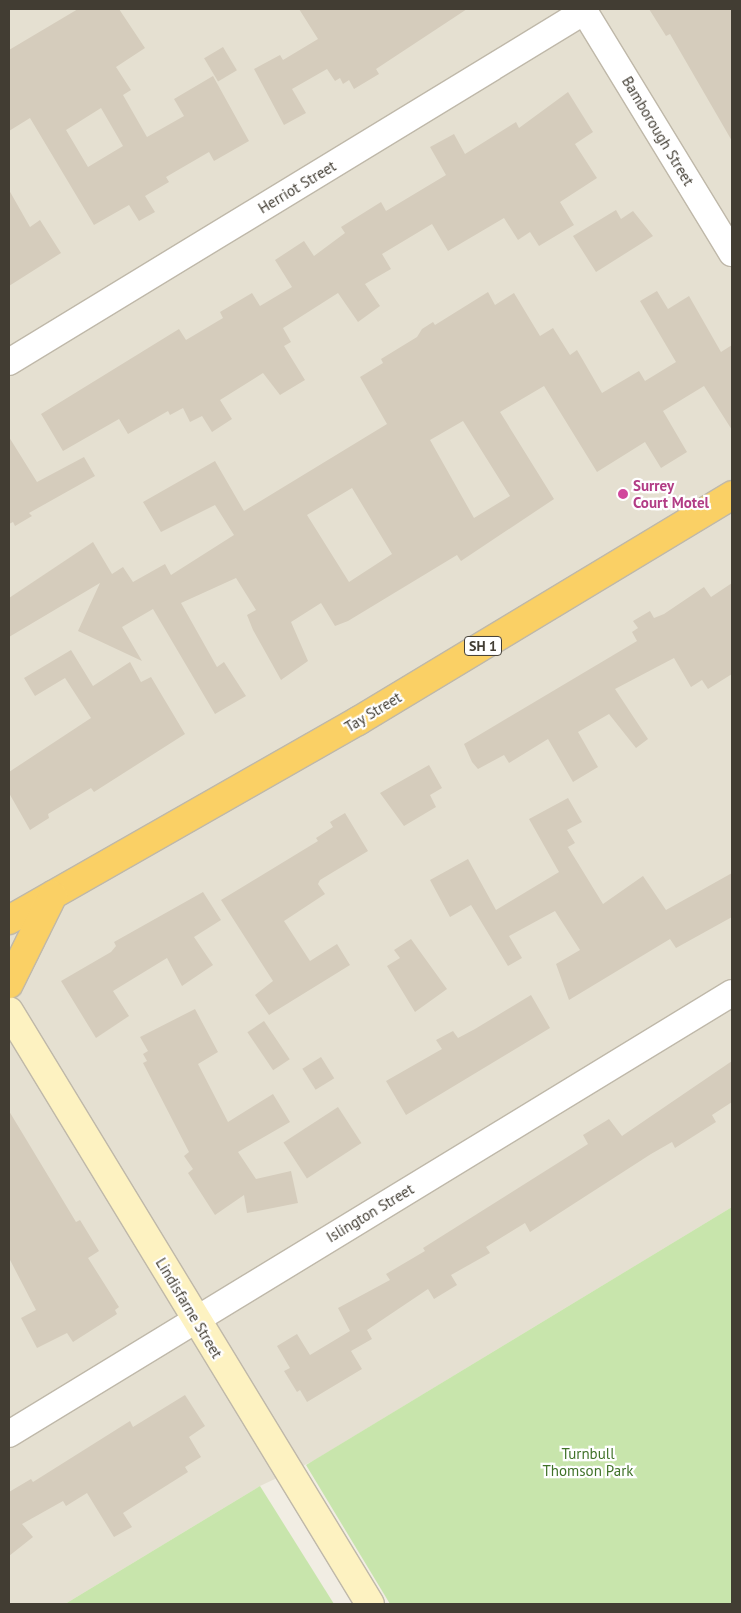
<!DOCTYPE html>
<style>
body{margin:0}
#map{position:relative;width:741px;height:1613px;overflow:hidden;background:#f1ede3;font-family:"PT Sans",sans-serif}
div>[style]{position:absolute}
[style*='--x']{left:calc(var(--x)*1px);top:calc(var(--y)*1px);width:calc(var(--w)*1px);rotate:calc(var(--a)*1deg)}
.residential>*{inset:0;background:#e5e0d1}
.green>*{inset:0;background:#c8e5ac}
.building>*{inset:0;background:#d5ccbc;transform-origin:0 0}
.roads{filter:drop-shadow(1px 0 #bfb8a9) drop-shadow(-1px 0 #bfb8a9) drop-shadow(0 1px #bfb8a9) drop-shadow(0 -1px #bfb8a9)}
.street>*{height:26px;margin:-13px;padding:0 13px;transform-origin:13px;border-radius:13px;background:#fff}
.secondary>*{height:28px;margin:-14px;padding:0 14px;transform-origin:14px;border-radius:14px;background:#fdf2c1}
.highway>*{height:28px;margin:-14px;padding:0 14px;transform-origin:14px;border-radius:14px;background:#fad065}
.dots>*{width:14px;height:14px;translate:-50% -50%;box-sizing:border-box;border:2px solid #fff;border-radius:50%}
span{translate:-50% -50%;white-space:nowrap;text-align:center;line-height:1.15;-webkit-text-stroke:4.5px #fff;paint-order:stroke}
.shield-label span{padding:1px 4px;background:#fff;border:1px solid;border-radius:4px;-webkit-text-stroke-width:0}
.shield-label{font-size:14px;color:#423d33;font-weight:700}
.street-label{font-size:15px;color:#423d33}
.hotel-label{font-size:15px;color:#b23c85;font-weight:700}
.left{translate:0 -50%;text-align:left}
.park-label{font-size:15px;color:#407229}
.frame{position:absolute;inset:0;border:10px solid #423d33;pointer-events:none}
</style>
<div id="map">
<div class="residential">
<i style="clip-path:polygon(9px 9px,732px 9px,732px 1207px,313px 1461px,260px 1486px,65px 1604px,9px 1604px)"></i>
</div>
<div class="green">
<i style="clip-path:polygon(732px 1207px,732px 1604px,390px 1604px,306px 1465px)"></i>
<i style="clip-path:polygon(260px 1486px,334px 1604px,65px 1604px)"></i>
</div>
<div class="building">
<i style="clip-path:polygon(evenodd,78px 9px,119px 9px,145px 48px,116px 67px,131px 90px,123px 95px,147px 137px,184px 116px,174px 99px,213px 76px,249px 141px,214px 161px,209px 152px,166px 177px,169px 182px,145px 196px,155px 212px,139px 221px,129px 205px,94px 225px,30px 118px,9px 131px,9px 50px,78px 9px,101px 108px,123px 146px,88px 167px,66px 130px,101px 108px)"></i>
<i style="clip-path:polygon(299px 9px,467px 9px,376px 69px,379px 74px,354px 89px,349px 80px,343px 84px,340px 78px,335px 81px,327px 69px,292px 89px,306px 113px,284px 125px,254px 69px,280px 55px,283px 60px,318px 39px)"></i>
<i style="clip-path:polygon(649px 9px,732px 9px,732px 141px,670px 34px,666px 36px)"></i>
<i style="left:223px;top:47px;width:27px;height:22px;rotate:59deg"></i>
<i style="clip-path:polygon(568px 92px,593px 132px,575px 144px,597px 178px,560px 202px,574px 225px,539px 246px,530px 232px,518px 240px,504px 218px,448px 251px,432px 224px,382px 254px,391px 269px,365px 284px,380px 306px,358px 322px,338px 293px,283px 328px,291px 342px,284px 346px,305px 380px,280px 395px,263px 373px,220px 400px,232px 419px,212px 432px,202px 416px,190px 422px,183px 408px,170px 415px,168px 411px,128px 434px,119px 419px,63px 451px,41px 414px,179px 329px,186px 340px,223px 318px,220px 312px,252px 293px,260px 306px,292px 287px,275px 260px,304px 241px,314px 256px,345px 233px,341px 227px,381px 202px,386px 211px,446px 175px,430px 147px,454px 134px,465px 154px,516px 122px,519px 128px)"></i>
<i style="clip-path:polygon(9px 190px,30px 227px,40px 220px,61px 253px,9px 286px)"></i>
<i style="clip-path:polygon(616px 210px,621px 219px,633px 211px,653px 236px,596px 272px,573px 236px)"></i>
<i style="clip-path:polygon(evenodd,657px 291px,668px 309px,689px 296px,721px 352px,732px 345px,732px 430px,704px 386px,663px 411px,687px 452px,661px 468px,645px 442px,597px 472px,544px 386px,500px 412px,554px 499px,461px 561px,457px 555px,348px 621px,335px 626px,321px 603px,291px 622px,308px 661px,281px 680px,253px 630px,247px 615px,256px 610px,236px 578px,181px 603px,217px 667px,224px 662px,246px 696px,215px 714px,153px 609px,122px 627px,142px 661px,78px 631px,100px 583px,9px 637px,9px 598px,93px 542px,112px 574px,123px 567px,133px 582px,165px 564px,171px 575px,234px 535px,215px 505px,161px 532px,143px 502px,215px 461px,244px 511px,387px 424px,360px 377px,383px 363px,381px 359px,417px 337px,422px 329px,433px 322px,435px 325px,488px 292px,495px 305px,514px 293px,540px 336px,553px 328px,570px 355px,577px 350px,602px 393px,639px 371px,645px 381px,676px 362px,640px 301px,657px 291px,463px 421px,510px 496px,474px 518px,430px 440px,463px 421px,657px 291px,352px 488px,392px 554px,349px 582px,307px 515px,352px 488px)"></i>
<i style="clip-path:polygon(9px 437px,37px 482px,84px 457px,95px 476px,29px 513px,32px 516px,15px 526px,13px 522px,9px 524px)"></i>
<i style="clip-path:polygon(732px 583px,732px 674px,708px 689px,702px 680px,691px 687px,674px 658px,615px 689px,648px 739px,636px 748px,609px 714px,578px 732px,598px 767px,573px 782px,548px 739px,509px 763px,504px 755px,478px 769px,472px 762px,464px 744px,637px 641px,632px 632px,638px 628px,633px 621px,650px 611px,654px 618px,664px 614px,704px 587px,711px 597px)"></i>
<i style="clip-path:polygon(71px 650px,93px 686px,130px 662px,141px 682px,151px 677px,185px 734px,94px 792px,91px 788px,48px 814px,49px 818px,30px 830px,9px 793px,9px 772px,91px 718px,65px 678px,35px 696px,24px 678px)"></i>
<i style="clip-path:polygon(429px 765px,442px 788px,430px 795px,436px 807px,404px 826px,380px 793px)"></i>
<i style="clip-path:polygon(568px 798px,582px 822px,567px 830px,575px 843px,568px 847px,603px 904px,643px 876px,666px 910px,732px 873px,732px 917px,676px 948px,670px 939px,569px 1000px,556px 964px,580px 950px,555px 911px,509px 936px,522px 958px,508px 966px,471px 905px,450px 917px,430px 880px,468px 859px,496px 910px,559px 872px,529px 819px)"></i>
<i style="clip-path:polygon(345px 813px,368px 851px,320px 880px,318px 884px,325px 894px,284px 921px,310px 961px,337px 944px,350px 965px,269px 1015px,255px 995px,273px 981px,221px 900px,318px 841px,316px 838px,333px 827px,330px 822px)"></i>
<i style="clip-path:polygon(203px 892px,221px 920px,194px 937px,213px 965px,182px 986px,167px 958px,113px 991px,129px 1016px,96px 1038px,61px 981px,111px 952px,116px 946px,114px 942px)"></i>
<i style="clip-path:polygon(411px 939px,447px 989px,415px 1012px,387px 966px,400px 958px,394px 950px)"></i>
<i style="clip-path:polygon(531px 995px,550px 1028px,406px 1115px,386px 1081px,442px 1049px,436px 1040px,453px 1031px,458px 1038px,475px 1029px)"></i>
<i style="clip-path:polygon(195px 1009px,218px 1052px,198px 1064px,228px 1122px,273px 1094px,290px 1122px,238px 1152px,256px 1179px,291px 1171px,298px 1203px,247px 1213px,244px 1195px,215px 1215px,188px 1173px,193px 1169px,184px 1156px,189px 1152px,143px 1063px,147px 1061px,143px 1054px,148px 1051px,140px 1037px)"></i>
<i style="left:264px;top:1021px;width:46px;height:20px;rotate:56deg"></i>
<i style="left:321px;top:1057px;width:25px;height:22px;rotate:58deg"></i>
<i style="clip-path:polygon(732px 1061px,732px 1102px,712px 1115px,716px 1122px,675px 1148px,672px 1142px,651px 1154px,530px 1232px,525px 1223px,486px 1247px,490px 1253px,451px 1275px,457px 1285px,434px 1299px,428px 1289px,367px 1330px,372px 1339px,351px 1351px,362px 1369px,307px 1402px,300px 1390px,297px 1392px,284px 1371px,290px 1368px,277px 1346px,297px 1334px,310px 1355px,350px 1331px,338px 1308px,390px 1280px,386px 1274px,425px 1251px,423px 1248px,588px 1144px,583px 1135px,609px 1119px,622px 1136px)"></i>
<i style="left:338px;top:1107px;width:43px;height:65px;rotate:57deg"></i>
<i style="clip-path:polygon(9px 1111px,76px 1222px,80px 1220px,99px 1251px,88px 1258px,119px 1307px,115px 1310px,117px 1314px,73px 1342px,67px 1333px,37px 1348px,21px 1318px,36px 1310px,9px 1258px)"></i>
<i style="clip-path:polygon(185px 1395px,205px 1426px,189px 1437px,201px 1457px,185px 1467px,188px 1472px,123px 1513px,132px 1527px,114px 1537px,87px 1493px,66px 1506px,63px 1501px,22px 1524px,33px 1537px,9px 1556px,9px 1492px,31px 1479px,33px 1482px,130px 1421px,133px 1427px)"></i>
</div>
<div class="roads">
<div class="street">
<i style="--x:583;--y:9;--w:286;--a:58.6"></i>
<i style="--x:9;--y:362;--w:675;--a:-31.36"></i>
<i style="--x:9;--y:1434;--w:847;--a:-31.38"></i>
</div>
<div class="secondary">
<i style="--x:9;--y:1011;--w:694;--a:58.67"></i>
</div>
<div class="highway">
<i style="--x:9;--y:920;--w:402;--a:-29.7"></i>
<i style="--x:358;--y:721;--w:437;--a:-31.1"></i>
<i style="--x:9;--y:984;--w:99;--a:-63.7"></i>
</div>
</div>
<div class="dots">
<i style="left:623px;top:494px;background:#d1479c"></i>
</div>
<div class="shield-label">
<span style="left:483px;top:646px">SH 1</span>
</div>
<div class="street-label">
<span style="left:658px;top:131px;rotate:59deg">Bamborough Street</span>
<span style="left:297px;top:187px;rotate:-31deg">Herriot Street</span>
<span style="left:373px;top:712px;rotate:-31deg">Tay Street</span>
<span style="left:370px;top:1213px;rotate:-31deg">Islington Street</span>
<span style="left:189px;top:1308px;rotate:59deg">Lindisfarne Street</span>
</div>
<div class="hotel-label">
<span class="left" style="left:633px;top:494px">Surrey<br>Court Motel</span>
</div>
<div class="park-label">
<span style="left:588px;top:1462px">Turnbull<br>Thomson Park</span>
</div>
<div class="frame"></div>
</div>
